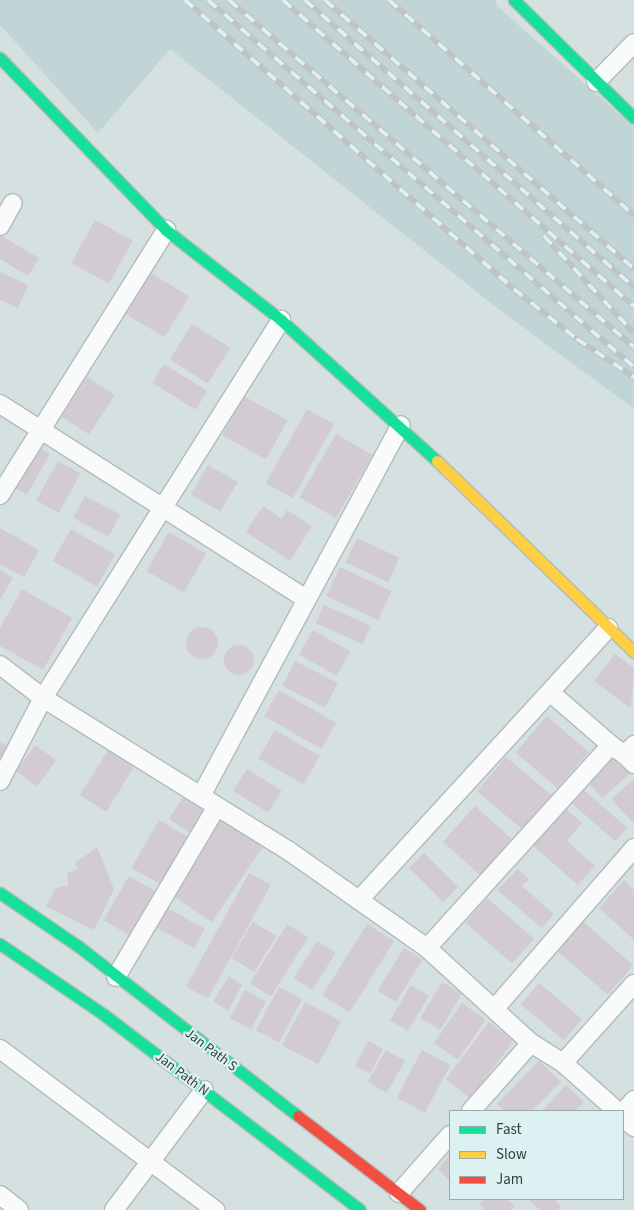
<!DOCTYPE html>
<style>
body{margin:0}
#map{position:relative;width:634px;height:1210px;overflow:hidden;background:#d5e0e0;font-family:"Source Sans 3",sans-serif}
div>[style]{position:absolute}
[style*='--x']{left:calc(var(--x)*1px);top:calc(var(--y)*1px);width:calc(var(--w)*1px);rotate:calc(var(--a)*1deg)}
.built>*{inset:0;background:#c1d5d6}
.building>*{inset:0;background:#d3cbd3;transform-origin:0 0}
.round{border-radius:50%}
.roads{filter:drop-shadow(1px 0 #b3bbbc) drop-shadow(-1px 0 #b3bbbc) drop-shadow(0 1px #b3bbbc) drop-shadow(0 -1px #b3bbbc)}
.street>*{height:18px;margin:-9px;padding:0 9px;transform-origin:9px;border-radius:9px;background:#f9fafa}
.fast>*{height:11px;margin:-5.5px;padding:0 5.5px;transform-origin:5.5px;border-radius:5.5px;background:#16e098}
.slow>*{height:11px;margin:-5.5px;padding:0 5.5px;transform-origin:5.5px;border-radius:5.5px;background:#ffcf43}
.jam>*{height:11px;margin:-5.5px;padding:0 5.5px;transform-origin:5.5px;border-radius:5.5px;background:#f24e42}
.rail>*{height:5.5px;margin-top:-2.75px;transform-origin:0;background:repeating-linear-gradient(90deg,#ddf1f2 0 11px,#c0c3c3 0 22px);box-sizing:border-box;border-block:1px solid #c0c3c3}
span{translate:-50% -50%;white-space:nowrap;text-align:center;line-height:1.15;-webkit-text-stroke:4.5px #ddf1f2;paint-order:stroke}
.street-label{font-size:14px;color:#363e3e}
.legend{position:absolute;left:449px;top:1110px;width:175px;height:90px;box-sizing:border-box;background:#ddf1f2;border:1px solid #9aa9aa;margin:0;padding:6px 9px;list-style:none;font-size:15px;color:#363e3e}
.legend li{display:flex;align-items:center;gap:10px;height:25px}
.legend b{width:25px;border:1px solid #9aa9aa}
</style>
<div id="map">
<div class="built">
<i style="clip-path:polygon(0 0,496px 0,497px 6px,634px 127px,634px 409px,492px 304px,170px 49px,98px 133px,0 25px)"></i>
</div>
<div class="building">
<i style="left:95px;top:220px;width:43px;height:49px;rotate:29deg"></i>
<i style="clip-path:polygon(0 235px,39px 258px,28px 276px,0 259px)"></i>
<i style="clip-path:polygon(0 272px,28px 285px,18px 308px,0 300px)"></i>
<i style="left:149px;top:272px;width:47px;height:48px;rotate:31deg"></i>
<i style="left:192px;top:324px;width:45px;height:42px;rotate:32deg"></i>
<i style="left:164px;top:364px;width:51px;height:22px;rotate:32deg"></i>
<i style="left:87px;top:377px;width:33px;height:47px;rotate:33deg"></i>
<i style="left:244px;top:396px;width:50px;height:45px;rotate:29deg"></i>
<i style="left:307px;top:409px;width:31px;height:85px;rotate:29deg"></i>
<i style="left:336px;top:434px;width:42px;height:73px;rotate:30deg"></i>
<i style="left:38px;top:447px;width:14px;height:47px;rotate:30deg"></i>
<i style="left:58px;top:461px;width:26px;height:45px;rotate:29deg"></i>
<i style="left:208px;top:465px;width:34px;height:34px;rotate:30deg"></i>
<i style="left:85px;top:496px;width:40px;height:25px;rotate:28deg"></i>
<i style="clip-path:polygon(263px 506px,282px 519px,287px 510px,312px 526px,290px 561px,246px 532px)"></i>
<i style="clip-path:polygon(0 528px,39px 550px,24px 577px,0 564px)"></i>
<i style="left:71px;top:529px;width:51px;height:37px;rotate:30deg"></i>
<i style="left:169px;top:532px;width:43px;height:45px;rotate:30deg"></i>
<i style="left:357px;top:538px;width:47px;height:27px;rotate:25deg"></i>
<i style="left:340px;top:567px;width:57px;height:32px;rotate:25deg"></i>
<i style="clip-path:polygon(0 570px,13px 578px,0 600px)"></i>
<i style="clip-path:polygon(22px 589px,72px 618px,43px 670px,0 646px,0 628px)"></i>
<i style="left:324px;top:605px;width:51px;height:20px;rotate:24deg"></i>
<i class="round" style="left:186px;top:627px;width:32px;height:32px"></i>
<i style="left:313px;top:630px;width:43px;height:28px;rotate:30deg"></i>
<i class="round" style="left:224px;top:645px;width:30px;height:30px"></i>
<i style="clip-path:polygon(615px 654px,634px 668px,631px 709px,594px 681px)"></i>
<i style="left:295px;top:661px;width:48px;height:28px;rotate:27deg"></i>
<i style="left:279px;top:690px;width:66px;height:30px;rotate:30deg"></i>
<i style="left:547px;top:716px;width:55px;height:48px;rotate:41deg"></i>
<i style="left:275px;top:730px;width:52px;height:33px;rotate:30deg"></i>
<i style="clip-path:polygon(0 742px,10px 748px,0 764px)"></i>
<i style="left:35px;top:745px;width:26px;height:32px;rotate:36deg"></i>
<i style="left:110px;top:747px;width:31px;height:57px;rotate:32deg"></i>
<i style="left:613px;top:755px;width:25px;height:37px;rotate:48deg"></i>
<i style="left:506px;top:757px;width:61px;height:45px;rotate:40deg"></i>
<i style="left:247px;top:769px;width:41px;height:26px;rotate:32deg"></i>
<i style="clip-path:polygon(634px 779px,634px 822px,633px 823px,611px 799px)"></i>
<i style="left:578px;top:785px;width:65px;height:18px;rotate:41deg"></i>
<i style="left:184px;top:796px;width:30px;height:27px;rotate:34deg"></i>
<i style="left:475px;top:806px;width:54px;height:48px;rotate:42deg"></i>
<i style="clip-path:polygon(562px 806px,582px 823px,567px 841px,595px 866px,578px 885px,530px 843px)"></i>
<i style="left:222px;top:818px;width:50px;height:92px;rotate:34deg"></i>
<i style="left:159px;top:820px;width:34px;height:55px;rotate:30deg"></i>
<i style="clip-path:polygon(97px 847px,114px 889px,94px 930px,46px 906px,56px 888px,68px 885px,67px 873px,78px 869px,75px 863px)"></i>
<i style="left:424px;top:853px;width:48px;height:21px;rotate:45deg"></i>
<i style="clip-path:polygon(518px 869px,529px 879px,522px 886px,554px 914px,542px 928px,497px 890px)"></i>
<i style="left:249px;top:873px;width:25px;height:130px;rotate:29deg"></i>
<i style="left:129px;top:876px;width:34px;height:51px;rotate:30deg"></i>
<i style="clip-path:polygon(624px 880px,634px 890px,634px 940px,599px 908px)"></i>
<i style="left:487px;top:898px;width:62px;height:33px;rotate:41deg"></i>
<i style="left:167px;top:908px;width:43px;height:22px;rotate:29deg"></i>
<i style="left:579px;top:918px;width:72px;height:39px;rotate:41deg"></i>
<i style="left:253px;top:922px;width:27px;height:42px;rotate:31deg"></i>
<i style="left:287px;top:924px;width:25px;height:70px;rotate:32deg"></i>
<i style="left:367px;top:924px;width:32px;height:84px;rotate:32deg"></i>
<i style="left:317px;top:941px;width:22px;height:44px;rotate:32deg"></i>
<i style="left:404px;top:948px;width:22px;height:50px;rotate:32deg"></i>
<i style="clip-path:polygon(229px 976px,242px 985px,228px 1011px,213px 1001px)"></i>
<i style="left:442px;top:982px;width:23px;height:42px;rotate:31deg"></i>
<i style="left:539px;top:983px;width:56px;height:28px;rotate:40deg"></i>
<i style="left:411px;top:985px;width:21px;height:41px;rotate:31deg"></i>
<i style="left:279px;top:987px;width:26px;height:49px;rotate:28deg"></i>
<i style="left:245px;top:990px;width:24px;height:32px;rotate:28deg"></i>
<i style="left:305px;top:1002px;width:41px;height:49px;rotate:28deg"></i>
<i style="left:462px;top:1003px;width:29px;height:49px;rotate:35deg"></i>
<i style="left:489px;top:1022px;width:31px;height:72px;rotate:37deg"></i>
<i style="left:368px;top:1041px;width:17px;height:28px;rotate:28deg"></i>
<i style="left:386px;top:1050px;width:22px;height:37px;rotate:30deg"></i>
<i style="left:422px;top:1050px;width:32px;height:54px;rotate:28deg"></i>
<i style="clip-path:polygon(539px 1061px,561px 1082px,532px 1111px,504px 1111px,497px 1104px)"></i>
<i style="clip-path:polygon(566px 1085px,584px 1102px,575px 1111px,542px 1111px)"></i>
<i style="clip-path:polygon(450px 1155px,450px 1181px,438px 1169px)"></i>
<i style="clip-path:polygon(484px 1199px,506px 1199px,515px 1206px,512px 1210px,485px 1210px,479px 1205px)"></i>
<i style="clip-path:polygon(528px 1199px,554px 1199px,561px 1206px,558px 1210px,540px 1210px)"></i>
</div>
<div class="roads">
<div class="street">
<i style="--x:596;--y:82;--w:54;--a:-45.7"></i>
<i style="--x:0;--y:226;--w:26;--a:-61"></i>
<i style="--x:0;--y:404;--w:361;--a:32.5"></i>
<i style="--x:0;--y:495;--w:313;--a:-57.9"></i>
<i style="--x:0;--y:665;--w:54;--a:37.5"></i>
<i style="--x:43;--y:698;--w:290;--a:31.9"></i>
<i style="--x:289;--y:851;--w:169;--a:35.1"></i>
<i style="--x:427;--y:948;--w:141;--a:42.4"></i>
<i style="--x:531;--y:1043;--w:38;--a:32"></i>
<i style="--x:563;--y:1063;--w:72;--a:41.6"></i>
<i style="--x:551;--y:693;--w:79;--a:40.9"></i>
<i style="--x:634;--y:745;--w:13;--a:132"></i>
<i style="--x:625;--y:755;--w:13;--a:45"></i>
<i style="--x:0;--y:781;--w:93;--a:-62.6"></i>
<i style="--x:43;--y:698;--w:447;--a:-57.8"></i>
<i style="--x:201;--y:796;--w:421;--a:-61.7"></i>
<i style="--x:359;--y:900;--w:369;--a:-47.5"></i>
<i style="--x:427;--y:948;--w:274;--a:-47.8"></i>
<i style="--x:611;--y:745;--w:17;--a:36"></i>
<i style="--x:116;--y:977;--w:196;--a:-59.4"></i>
<i style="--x:496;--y:1007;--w:211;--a:-49"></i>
<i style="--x:0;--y:1049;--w:269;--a:36.8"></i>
<i style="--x:563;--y:1063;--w:106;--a:-48.1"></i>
<i style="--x:471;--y:1111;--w:91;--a:-48.6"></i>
<i style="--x:623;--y:1113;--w:17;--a:-50"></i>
<i style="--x:623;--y:1117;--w:15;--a:42"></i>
<i style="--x:399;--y:1193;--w:77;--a:-48.7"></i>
<i style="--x:0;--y:1195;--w:24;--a:38"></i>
<i style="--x:114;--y:1210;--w:150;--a:-53.1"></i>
</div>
<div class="fast">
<i style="--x:514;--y:0;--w:168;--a:44.5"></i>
<i style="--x:0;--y:58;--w:239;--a:46"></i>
<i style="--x:166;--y:230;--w:146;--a:38"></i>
<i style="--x:281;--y:320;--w:210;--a:42.1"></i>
<i style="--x:0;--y:893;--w:94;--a:34.2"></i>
<i style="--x:78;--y:946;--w:278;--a:37.7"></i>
<i style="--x:0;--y:944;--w:125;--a:34.2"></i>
<i style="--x:103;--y:1014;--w:323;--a:37.3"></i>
</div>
<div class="slow">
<i style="--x:437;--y:461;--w:274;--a:44.1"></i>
</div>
<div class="jam">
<i style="--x:298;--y:1116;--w:154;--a:37.6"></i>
</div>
</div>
<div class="rail">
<i style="--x:185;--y:0;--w:438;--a:41.3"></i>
<i style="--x:514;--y:289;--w:80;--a:38.4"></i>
<i style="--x:577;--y:339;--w:69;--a:33.7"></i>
<i style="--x:208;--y:0;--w:562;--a:40.74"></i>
<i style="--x:229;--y:0;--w:533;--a:40.59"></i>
<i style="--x:283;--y:0;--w:466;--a:41.1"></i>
<i style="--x:305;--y:0;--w:437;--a:41.1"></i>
<i style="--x:325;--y:0;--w:410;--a:41"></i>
<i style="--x:389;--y:0;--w:326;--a:41.3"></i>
<i style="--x:544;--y:236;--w:132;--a:47.1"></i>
</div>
<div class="street-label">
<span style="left:211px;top:1050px;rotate:37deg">Jan Path S</span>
<span style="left:182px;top:1074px;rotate:37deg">Jan Path N</span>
</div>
<ul class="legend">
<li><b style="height:6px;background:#16e098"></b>Fast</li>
<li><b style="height:6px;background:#ffcf43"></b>Slow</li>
<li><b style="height:6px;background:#f24e42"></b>Jam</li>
</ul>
</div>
